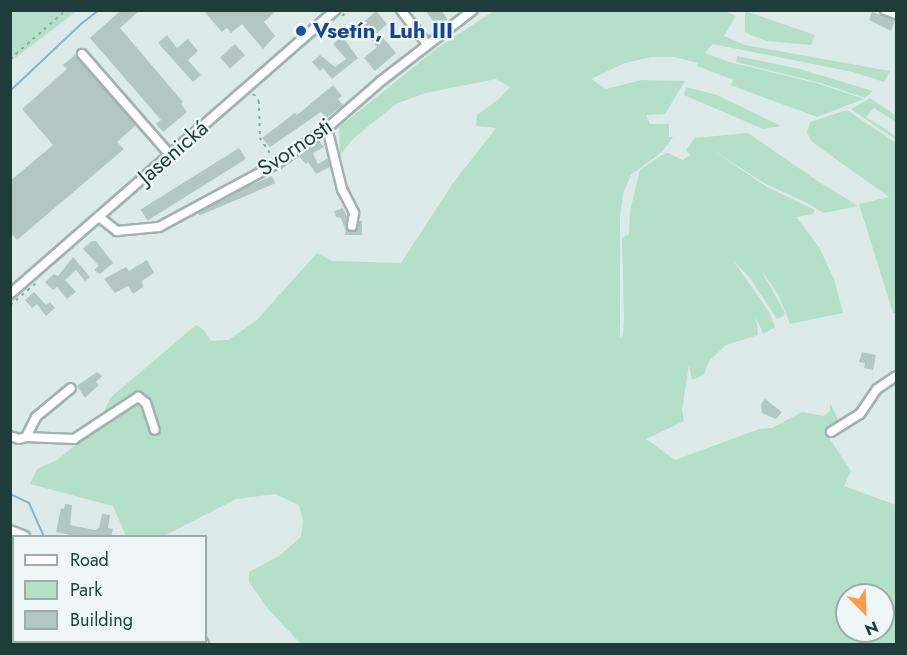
<!DOCTYPE html>
<meta charset="utf-8">
<style>
body{margin:0}
#map{position:relative;width:907px;height:655px;overflow:hidden;background:#ddebe8;font-family:Jost,sans-serif}
div>[style]{position:absolute}
[style*='--x']{left:calc(var(--x)*1px);top:calc(var(--y)*1px);width:calc(var(--w)*1px);rotate:calc(var(--a)*1deg)}
.green>*{inset:0;background:#b4dfc9}
.stream>*{height:2px;margin:-1px;padding:0 1px;transform-origin:1px;border-radius:1px;background:#7fb6d6}
.building>*{inset:0;background:#b3c6c2;transform-origin:0 0}
.path>*{height:1.5px;margin-top:-0.75px;transform-origin:0;background:repeating-linear-gradient(90deg,#7bb2ac 0 3px,transparent 0 7.5px)}
.roads{filter:drop-shadow(2px 0 #a0b3b0) drop-shadow(-2px 0 #a0b3b0) drop-shadow(0 2px #a0b3b0) drop-shadow(0 -2px #a0b3b0)}
.minor>*{height:8px;margin:-4px;padding:0 4px;transform-origin:4px;border-radius:4px;background:#fff}
.dots>*{width:16px;height:16px;translate:-50% -50%;box-sizing:border-box;border:3px solid #eef7f5;border-radius:50%}
span{translate:-50% -50%;white-space:nowrap;text-align:center;line-height:1.15;-webkit-text-stroke:4.5px #eef7f5;paint-order:stroke}
.transit-label{font-size:22px;color:#164399;font-weight:700}
.left{translate:0 -50%;text-align:left}
.street-label{font-size:22px;color:#1e3c3a}
.frame{position:absolute;inset:0;border:12px solid #1e3c3a;pointer-events:none}
.legend{position:absolute;left:12px;top:535px;width:195px;height:108px;box-sizing:border-box;background:#eef7f5;border:2px solid #9bacaa;margin:0;padding:8px 10px;list-style:none;font-size:18px;color:#1e3c3a}
.legend li{display:flex;align-items:center;gap:12px;height:30px}
.legend b{width:30px;border:2px solid #9bacaa}
.north{position:absolute;left:835px;top:583px;width:60px;height:60px;box-sizing:border-box;background:#eef7f5;border:2px solid #9bacaa;border-radius:50%;rotate:157deg;font-size:16px;font-weight:700;line-height:24px;text-align:center;color:#1e3c3a}
.north::after{content:'';display:block;margin:auto;width:21px;height:27px;background:#ff9c48;clip-path:polygon(50% 0,100% 100%,50% 72%,0 100%)}
</style>
<div id="map">
<div class="green">
<i style="clip-path:polygon(11px 10px,77px 10px,77px 11px,11px 61px)"></i>
<i style="clip-path:polygon(evenodd,494px 11px,725px 11px,736px 16px,724px 36px,745px 45px,890px 71px,884px 82px,853px 72px,713px 44px,705px 53px,729px 62px,816px 83px,864px 99px,817px 117px,730px 85px,734px 80px,697px 66px,698px 63px,674px 57px,651px 57px,625px 63px,591px 79px,606px 89px,642px 80px,685px 81px,665px 114px,646px 115px,650px 124px,669px 124px,669px 137px,673px 137px,662px 152px,631px 175px,623px 194px,620px 218px,620px 337px,623px 336px,624px 318px,622px 238px,629px 234px,630px 211px,640px 170px,662px 155px,668px 153px,683px 160px,690px 155px,686px 150px,695px 138px,748px 133px,819px 182px,858px 206px,824px 213px,807px 203px,764px 183px,708px 147px,767px 187px,815px 210px,813px 214px,796px 217px,819px 247px,834px 279px,843px 313px,790px 324px,778px 294px,761px 270px,784px 311px,785px 315px,777px 319px,750px 278px,733px 260px,769px 312px,775px 327px,763px 334px,756px 317px,758px 335px,726px 345px,709px 361px,704px 375px,692px 380px,689px 365px,682px 410px,684px 421px,646px 439px,675px 460px,759px 429px,772px 428px,802px 412px,823px 416px,830px 411px,830px 403px,839px 421px,826px 433px,851px 471px,844px 486px,896px 505px,896px 644px,301px 644px,268px 609px,249px 582px,249px 572px,279px 556px,301px 537px,303px 521px,299px 505px,275px 494px,236px 499px,164px 536px,126px 536px,113px 506px,30px 484px,37px 469px,57px 460px,97px 428px,110px 398px,196px 325px,204px 330px,211px 341px,228px 340px,256px 321px,317px 253px,332px 261px,401px 263px,453px 183px,496px 128px,476px 126px,477px 115px,499px 99px,510px 87px,496px 79px,425px 93px,396px 104px,354px 138px,340px 155px,339px 127px,440px 46px,494px 11px,847px 595px,883px 595px,883px 631px,847px 631px,847px 595px)"></i>
<i style="clip-path:polygon(745px 11px,815px 35px,811px 45px,767px 41px,750px 35px,745px 31px)"></i>
<i style="clip-path:polygon(737px 56px,800px 69px,873px 91px,865px 98px,821px 83px,736px 62px)"></i>
<i style="clip-path:polygon(686px 87px,717px 95px,781px 126px,763px 129px,684px 95px)"></i>
<i style="clip-path:polygon(870px 98px,896px 116px,896px 122px,874px 108px,866px 117px,896px 136px,896px 140px,851px 109px)"></i>
<i style="clip-path:polygon(847px 110px,896px 143px,896px 313px,893px 313px,859px 204px,889px 197px,819px 147px,811px 141px,807px 132px,810px 122px)"></i>
</div>
<div class="stream">
<i style="--x:10;--y:91;--w:98;--a:-43.3"></i>
<i style="--x:81;--y:24;--w:23;--a:-38"></i>
<i style="--x:10;--y:494;--w:21;--a:25"></i>
<i style="--x:29;--y:503;--w:36;--a:66"></i>
<i style="--x:188;--y:642;--w:2;--a:63"></i>
</div>
<div class="building">
<i style="clip-path:polygon(121px 10px,140px 10px,120px 28px,183px 102px,181px 104px,187px 112px,163px 132px,156px 124px,161px 120px,90px 38px)"></i>
<i style="clip-path:polygon(203px 10px,277px 10px,264px 22px,275px 36px,263px 49px,242px 24px,231px 33px,227px 28px,222px 32px)"></i>
<i style="clip-path:polygon(425px 10px,441px 10px,448px 20px,438px 28px)"></i>
<i style="clip-path:polygon(376px 11px,387px 24px,378px 32px,396px 53px,375px 71px,364px 58px,377px 47px,359px 26px)"></i>
<i style="clip-path:polygon(872px 12px,895px 20px,891px 31px,869px 20px)"></i>
<i style="clip-path:polygon(167px 35px,177px 48px,188px 39px,198px 51px,188px 60px,201px 75px,193px 82px,158px 43px)"></i>
<i style="clip-path:polygon(342px 36px,358px 58px,332px 79px,323px 68px,320px 71px,312px 62px,320px 55px,335px 67px,346px 59px,333px 44px)"></i>
<i style="left:235px;top:44px;width:15px;height:20px;rotate:48deg"></i>
<i style="clip-path:polygon(76px 54px,136px 125px,117px 142px,124px 149px,17px 240px,10px 232px,10px 181px,53px 145px,22px 109px,67px 69px,63px 65px)"></i>
<i style="clip-path:polygon(333px 85px,342px 96px,338px 99px,343px 105px,329px 116px,327px 118px,321px 112px,270px 147px,262px 138px,295px 113px,297px 115px)"></i>
<i style="clip-path:polygon(319px 141px,324px 147px,313px 153px,318px 164px,328px 158px,330px 167px,316px 174px,308px 162px,306px 164px,299px 156px)"></i>
<i style="left:239px;top:148px;width:13px;height:116px;rotate:58deg"></i>
<i style="left:272px;top:176px;width:8px;height:82px;rotate:67deg"></i>
<i style="clip-path:polygon(343px 208px,347px 217px,346px 229px,355px 232px,359px 221px,362px 221px,362px 235px,345px 235px,346px 231px,341px 218px,336px 217px,334px 211px)"></i>
<i style="clip-path:polygon(92px 241px,96px 241px,113px 263px,100px 274px,94px 270px,99px 266px,83px 249px)"></i>
<i style="clip-path:polygon(73px 257px,90px 277px,85px 281px,76px 270px,65px 280px,76px 292px,67px 299px,57px 287px,53px 290px,45px 282px,54px 274px,58px 276px)"></i>
<i style="clip-path:polygon(147px 260px,154px 273px,142px 281px,143px 287px,133px 294px,128px 286px,115px 293px,104px 279px,126px 267px,129px 271px)"></i>
<i style="clip-path:polygon(34px 292px,46px 305px,50px 302px,55px 308px,46px 316px,37px 304px,32px 308px,25px 300px)"></i>
<i style="clip-path:polygon(862px 352px,876px 355px,873px 370px,864px 368px,865px 363px,859px 362px)"></i>
<i style="clip-path:polygon(97px 372px,102px 376px,96px 382px,99px 385px,85px 398px,77px 386px)"></i>
<i style="clip-path:polygon(765px 399px,782px 412px,776px 419px,762px 413px,761px 404px)"></i>
<i style="clip-path:polygon(65px 504px,72px 505px,70px 525px,95px 530px,99px 528px,102px 514px,110px 515px,108px 528px,113px 529px,111px 537px,79px 537px,56px 532px,61px 508px,64px 509px)"></i>
</div>
<div class="path">
<i style="--x:342;--y:16;--w:8;--a:-45"></i>
<i style="--x:10;--y:59;--w:74;--a:-41.2"></i>
<i style="--x:253;--y:94;--w:9;--a:49"></i>
<i style="--x:259;--y:101;--w:37;--a:88"></i>
<i style="--x:260;--y:138;--w:23;--a:56"></i>
<i style="--x:10;--y:305;--w:34;--a:-40"></i>
<i style="--x:10;--y:627;--w:4;--a:27"></i>
<i style="--x:38;--y:642;--w:4;--a:27"></i>
</div>
<div class="roads">
<div class="minor">
<i style="--x:401;--y:10;--w:43;--a:52.6"></i>
<i style="--x:885;--y:10;--w:12;--a:20"></i>
<i style="--x:82;--y:54;--w:134;--a:48.9"></i>
<i style="--x:327;--y:128;--w:63;--a:76.2"></i>
<i style="--x:342;--y:189;--w:27;--a:63"></i>
<i style="--x:354;--y:213;--w:13;--a:99"></i>
<i style="--x:99;--y:217;--w:23;--a:38"></i>
<i style="--x:117;--y:231;--w:42;--a:-5.4"></i>
<i style="--x:159;--y:227;--w:135;--a:-28.3"></i>
<i style="--x:278;--y:163;--w:60;--a:-35.5"></i>
<i style="--x:327;--y:128;--w:72;--a:-41"></i>
<i style="--x:381;--y:81;--w:116;--a:-37.7"></i>
<i style="--x:10;--y:294;--w:432;--a:-41.1"></i>
<i style="--x:831;--y:432;--w:34;--a:-32"></i>
<i style="--x:860;--y:414;--w:30;--a:-56"></i>
<i style="--x:877;--y:389;--w:23;--a:-34"></i>
<i style="--x:10;--y:436;--w:9;--a:18"></i>
<i style="--x:19;--y:439;--w:7;--a:-16"></i>
<i style="--x:26;--y:437;--w:22;--a:-63"></i>
<i style="--x:36;--y:417;--w:45;--a:-39.6"></i>
<i style="--x:26;--y:437;--w:48;--a:2.4"></i>
<i style="--x:74;--y:439;--w:77;--a:-33.3"></i>
<i style="--x:138;--y:397;--w:10;--a:37"></i>
<i style="--x:146;--y:403;--w:28;--a:72"></i>
<i style="--x:10;--y:530;--w:16;--a:22"></i>
<i style="--x:203;--y:642;--w:2;--a:63"></i>
</div>
</div>
<div class="dots">
<i style="left:301px;top:31px;background:#1a4fb4"></i>
</div>
<div class="transit-label">
<span class="left" style="left:313px;top:31px">Vsetín, Luh III</span>
</div>
<div class="street-label">
<span style="left:295px;top:147px;rotate:-34deg">Svornosti</span>
<span style="left:173px;top:152px;rotate:-41deg">Jasenická</span>
</div>
<div class="frame"></div>
<ul class="legend">
<li><b style="height:8px;background:#fff"></b>Road</li>
<li><b style="height:16px;background:#b4dfc9"></b>Park</li>
<li><b style="height:16px;background:#b3c6c2"></b>Building</li>
</ul>
<div class="north">N</div>
</div>
